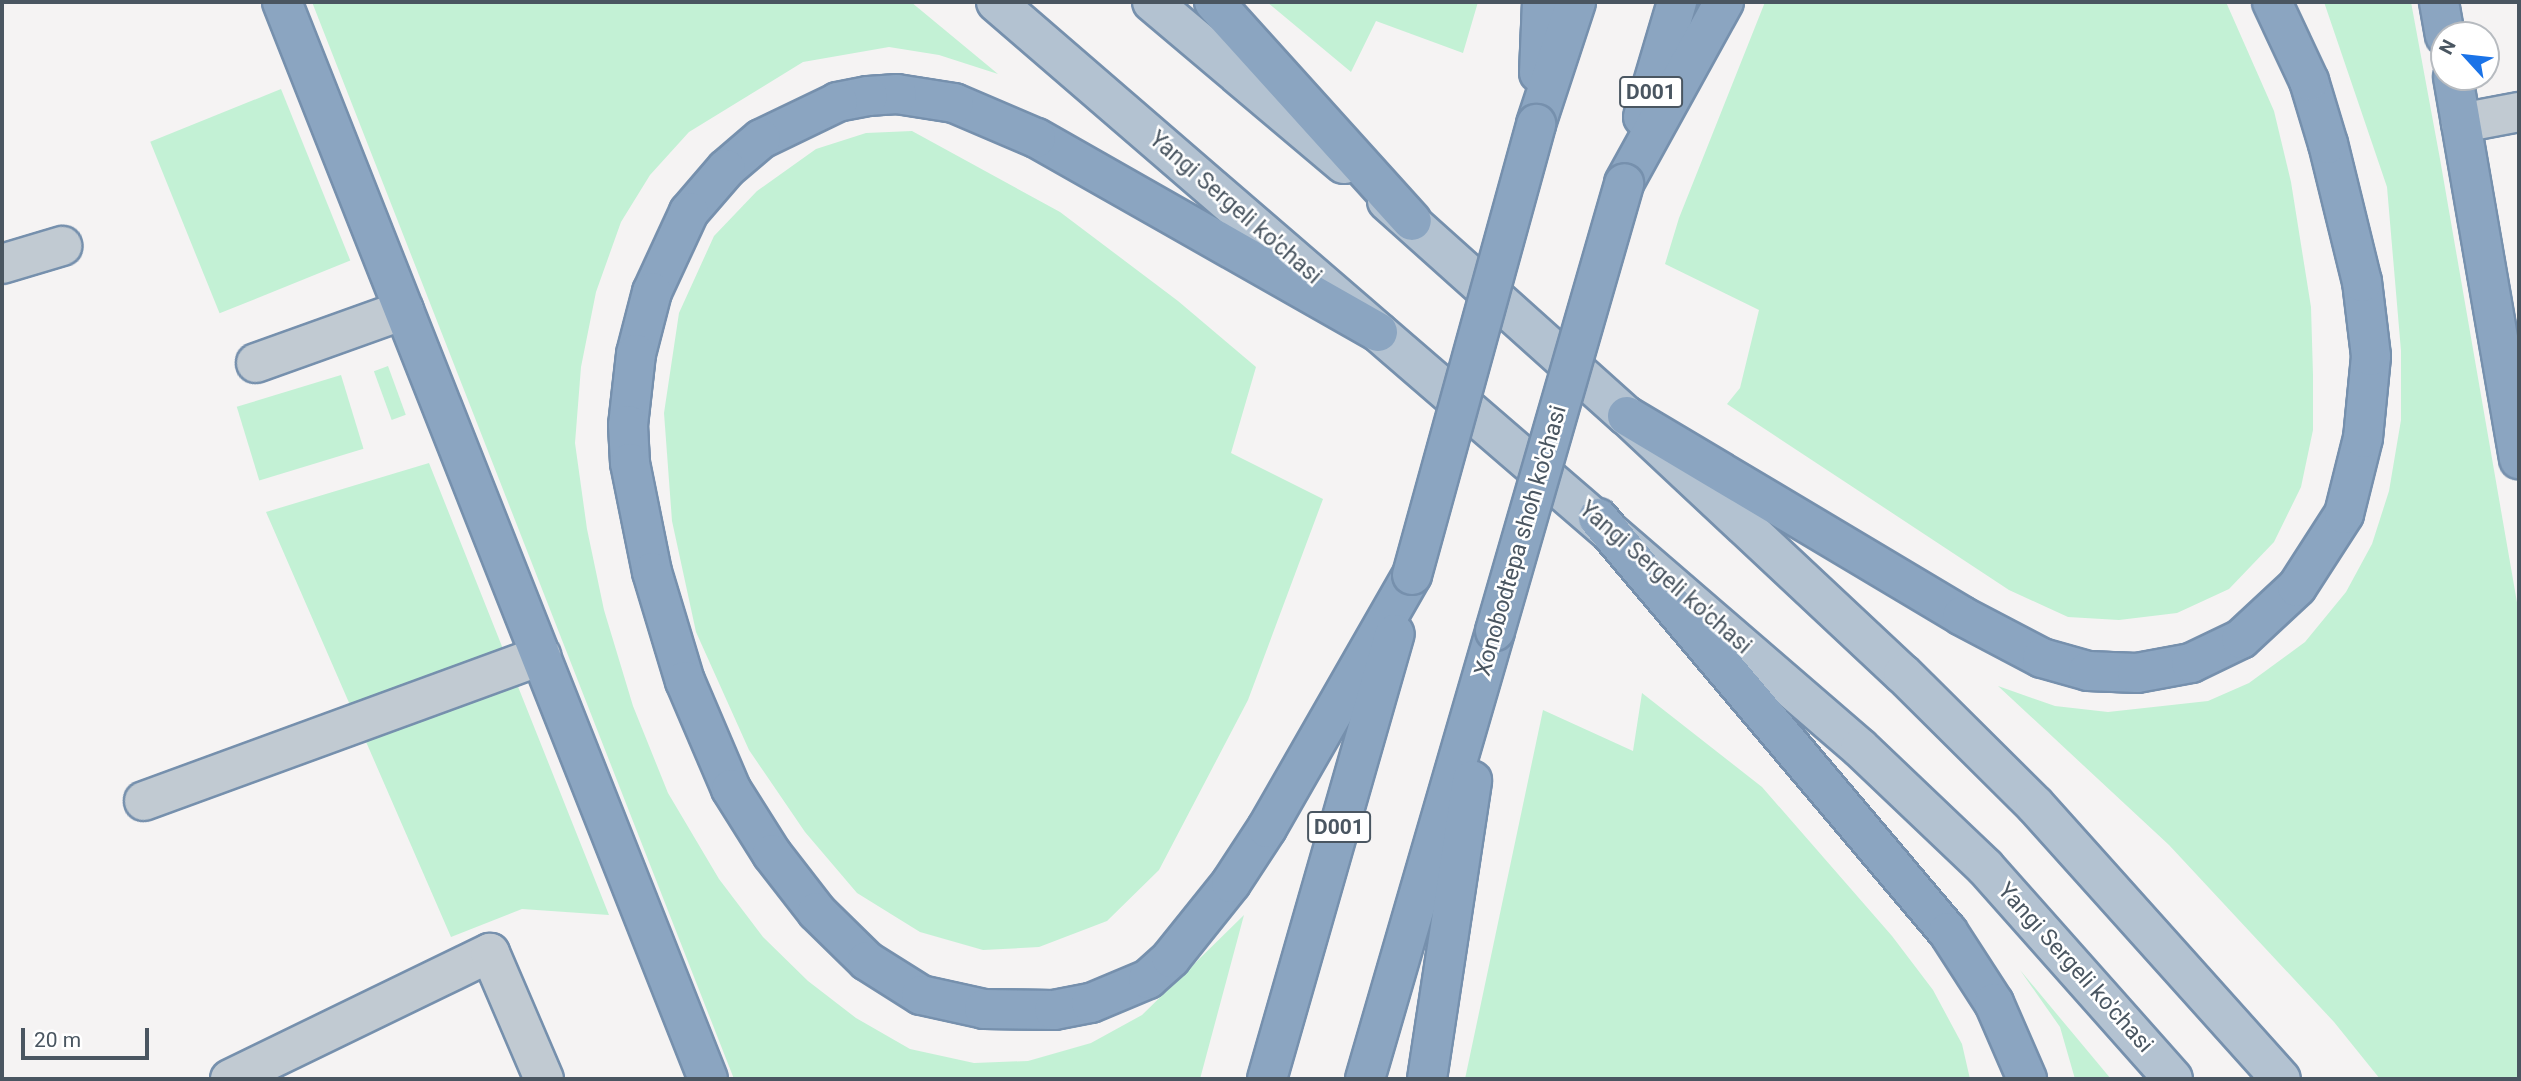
<!DOCTYPE html>
<style>
body{margin:0}
#map{position:relative;width:2521px;height:1081px;overflow:hidden;background:#f5f3f3;font-family:Roboto,sans-serif}
div>[style]{position:absolute}
[style*='--x']{left:calc(var(--x)*1px);top:calc(var(--y)*1px);width:calc(var(--w)*1px);rotate:calc(var(--a)*1deg)}
.green>*{inset:0;background:#c3f1d5;transform-origin:0 0}
.roads{filter:drop-shadow(2px 0 #7690ad) drop-shadow(-2px 0 #7690ad) drop-shadow(0 2px #7690ad) drop-shadow(0 -2px #7690ad)}
.minor>*{height:38px;margin:-19px;padding:0 19px;transform-origin:19px;border-radius:19px;background:#c1cad2}
.major>*{height:38px;margin:-19px;padding:0 19px;transform-origin:19px;border-radius:19px;background:#b3c2d1}
.highway>*{height:38px;margin:-19px;padding:0 19px;transform-origin:19px;border-radius:19px;background:#8ba5c1}
.bridges{filter:drop-shadow(2px 0 #7690ad) drop-shadow(-2px 0 #7690ad) drop-shadow(0 2px #7690ad) drop-shadow(0 -2px #7690ad)}
.highway-bridge>*{height:38px;margin:-19px;padding:0 19px;transform-origin:19px;border-radius:19px;background:#8ba5c1}
span{translate:-50% -50%;white-space:nowrap;text-align:center;line-height:1.15;-webkit-text-stroke:5px #fff;paint-order:stroke}
.shield-label span{padding:2px 5px;background:#fff;border:2px solid;border-radius:5px;-webkit-text-stroke-width:0}
.shield-label{font-size:21px;color:#4a5661;font-weight:700}
.street-label{font-size:23px;color:#4a5661}
.frame{position:absolute;inset:0;border:4px solid #4a5661;pointer-events:none}
.north{position:absolute;left:2430px;top:21px;width:70px;height:70px;box-sizing:border-box;background:#fff;border:2px solid #b7bbc0;border-radius:50%;rotate:297deg;font-size:19px;font-weight:700;line-height:28px;text-align:center;color:#4a5661}
.north::after{content:'';display:block;margin:auto;width:24px;height:32px;background:#1a73e8;clip-path:polygon(50% 0,100% 100%,50% 72%,0 100%)}
.scale{position:absolute;left:21px;top:1028px;width:128px;height:32px;box-sizing:border-box;border:4px solid #4a5661;border-top:0;padding-left:9px;font-size:21px;line-height:24px;white-space:nowrap;color:#4a5661;-webkit-text-stroke:5px #fff;paint-order:stroke}
</style>
<div id="map">
<div class="green">
<i style="clip-path:polygon(312px 2px,911px 2px,998px 74px,939px 55px,889px 47px,803px 62px,689px 132px,650px 175px,621px 222px,596px 292px,581px 367px,575px 443px,587px 529px,604px 610px,633px 706px,668px 793px,719px 879px,763px 937px,808px 981px,856px 1018px,910px 1049px,974px 1063px,1028px 1061px,1091px 1043px,1142px 1015px,1244px 915px,1200px 1079px,734px 1079px)"></i>
<i style="clip-path:polygon(1267px 2px,1478px 2px,1463px 53px,1376px 21px,1351px 72px)"></i>
<i style="clip-path:polygon(1765px 2px,2226px 2px,2274px 111px,2291px 182px,2311px 307px,2313px 375px,2313px 430px,2301px 487px,2274px 542px,2229px 589px,2177px 613px,2119px 620px,2068px 617px,2009px 590px,1727px 404px,1740px 388px,1759px 310px,1665px 264px,1679px 218px)"></i>
<i style="clip-path:polygon(2324px 2px,2411px 2px,2440px 159px,2519px 614px,2519px 1079px,2380px 1079px,2334px 1022px,2169px 845px,1998px 686px,2055px 706px,2108px 712px,2208px 701px,2249px 683px,2305px 642px,2346px 592px,2372px 544px,2389px 491px,2401px 420px,2401px 351px,2387px 187px)"></i>
<i style="left:281px;top:89px;width:185px;height:141px;rotate:68deg"></i>
<i style="clip-path:polygon(912px 131px,1060px 212px,1178px 301px,1256px 367px,1231px 453px,1323px 499px,1248px 700px,1159px 870px,1107px 921px,1039px 947px,983px 950px,920px 932px,857px 893px,805px 832px,749px 750px,696px 632px,672px 521px,664px 413px,679px 313px,714px 236px,757px 191px,816px 149px,866px 133px)"></i>
<i style="left:388px;top:366px;width:52px;height:15px;rotate:70deg"></i>
<i style="left:341px;top:375px;width:77px;height:109px;rotate:73deg"></i>
<i style="clip-path:polygon(429px 463px,609px 915px,522px 909px,451px 937px,266px 512px)"></i>
<i style="clip-path:polygon(1642px 693px,1762px 787px,1892px 936px,1933px 990px,1962px 1044px,1970px 1079px,1465px 1079px,1543px 710px,1633px 751px)"></i>
<i style="clip-path:polygon(2020px 970px,2111px 1079px,2075px 1079px,2060px 1027px)"></i>
</div>
<div class="roads">
<div class="minor">
<i style="--x:2461;--y:123;--w:59;--a:-10.7"></i>
<i style="--x:2;--y:264;--w:63;--a:-16.7"></i>
<i style="--x:256;--y:363;--w:157;--a:-19.7"></i>
<i style="--x:144;--y:801;--w:423;--a:-20.1"></i>
<i style="--x:230;--y:1079;--w:289;--a:-25.9"></i>
<i style="--x:490;--y:953;--w:137;--a:66.8"></i>
</div>
<div class="major">
<i style="--x:996;--y:2;--w:1141;--a:40.81"></i>
<i style="--x:1860;--y:748;--w:173;--a:43.6"></i>
<i style="--x:1985;--y:867;--w:283;--a:48.4"></i>
<i style="--x:1152;--y:2;--w:251;--a:40.2"></i>
<i style="--x:1387;--y:201;--w:322;--a:41.9"></i>
<i style="--x:1627;--y:416;--w:378;--a:43.1"></i>
<i style="--x:1903;--y:674;--w:186;--a:44.8"></i>
<i style="--x:2035;--y:805;--w:368;--a:48.1"></i>
</div>
<div class="highway">
<i style="--x:282;--y:2;--w:1158;--a:68.42"></i>
<i style="--x:1214;--y:2;--w:295;--a:47.9"></i>
<i style="--x:2439;--y:2;--w:34;--a:80"></i>
<i style="--x:1539;--y:73;--w:71;--a:-87.6"></i>
<i style="--x:2453;--y:77;--w:388;--a:80.2"></i>
<i style="--x:1643;--y:117;--w:120;--a:-73.5"></i>
<i style="--x:1536;--y:124;--w:128;--a:-71.8"></i>
<i style="--x:1624;--y:183;--w:207;--a:-61.1"></i>
<i style="--x:1378;--y:332;--w:393;--a:-150.4"></i>
<i style="--x:1036;--y:138;--w:89;--a:-156.9"></i>
<i style="--x:954;--y:103;--w:58;--a:-171"></i>
<i style="--x:897;--y:94;--w:29;--a:176"></i>
<i style="--x:868;--y:96;--w:31;--a:169"></i>
<i style="--x:838;--y:102;--w:85;--a:154.3"></i>
<i style="--x:761;--y:139;--w:46;--a:139.4"></i>
<i style="--x:726;--y:169;--w:57;--a:130.7"></i>
<i style="--x:689;--y:212;--w:88;--a:114.8"></i>
<i style="--x:652;--y:292;--w:64;--a:104.5"></i>
<i style="--x:636;--y:354;--w:71;--a:96.4"></i>
<i style="--x:628;--y:425;--w:38;--a:87"></i>
<i style="--x:630;--y:463;--w:111;--a:78.6"></i>
<i style="--x:652;--y:572;--w:114;--a:73.2"></i>
<i style="--x:685;--y:681;--w:117;--a:66.9"></i>
<i style="--x:731;--y:789;--w:77;--a:57.8"></i>
<i style="--x:772;--y:854;--w:73;--a:52.2"></i>
<i style="--x:817;--y:912;--w:70;--a:44.4"></i>
<i style="--x:867;--y:961;--w:64;--a:32.2"></i>
<i style="--x:921;--y:995;--w:65;--a:12.5"></i>
<i style="--x:984;--y:1009;--w:70;--a:0.8"></i>
<i style="--x:1054;--y:1010;--w:38;--a:-11"></i>
<i style="--x:1091;--y:1003;--w:62;--a:-22.8"></i>
<i style="--x:1148;--y:979;--w:31;--a:-42"></i>
<i style="--x:1171;--y:958;--w:96;--a:-51.3"></i>
<i style="--x:1231;--y:883;--w:66;--a:-56.8"></i>
<i style="--x:1267;--y:828;--w:292;--a:-60.2"></i>
<i style="--x:1627;--y:416;--w:390;--a:30.8"></i>
<i style="--x:1962;--y:616;--w:90;--a:27.7"></i>
<i style="--x:2042;--y:658;--w:48;--a:15.8"></i>
<i style="--x:2088;--y:671;--w:49;--a:2.3"></i>
<i style="--x:2137;--y:673;--w:55;--a:-10.5"></i>
<i style="--x:2191;--y:663;--w:55;--a:-25.6"></i>
<i style="--x:2241;--y:639;--w:76;--a:-42.9"></i>
<i style="--x:2297;--y:587;--w:87;--a:-57.2"></i>
<i style="--x:2344;--y:514;--w:78;--a:-76"></i>
<i style="--x:2363;--y:438;--w:82;--a:-84.4"></i>
<i style="--x:2371;--y:356;--w:75;--a:-96.9"></i>
<i style="--x:2362;--y:282;--w:142;--a:-103.8"></i>
<i style="--x:2328;--y:144;--w:66;--a:-106.8"></i>
<i style="--x:2309;--y:81;--w:87;--a:-115.1"></i>
<i style="--x:1598;--y:518;--w:542;--a:49.79"></i>
<i style="--x:1948;--y:932;--w:85;--a:57.1"></i>
<i style="--x:1994;--y:1003;--w:83;--a:66.5"></i>
<i style="--x:1267;--y:1079;--w:463;--a:-74"></i>
<i style="--x:1365;--y:1079;--w:466;--a:-73.8"></i>
<i style="--x:1427;--y:1079;--w:302;--a:-81.4"></i>
</div>
</div>
<div class="bridges">
<div class="highway-bridge">
<i style="--x:1412;--y:575;--w:468;--a:-74.6"></i>
<i style="--x:1495;--y:631;--w:466;--a:-73.9"></i>
</div>
</div>
<div class="shield-label">
<span style="left:1651px;top:92px">D001</span>
<span style="left:1339px;top:827px">D001</span>
</div>
<div class="street-label">
<span style="left:1235px;top:208px;rotate:41deg">Yangi Sergeli ko'chasi</span>
<span style="left:1521px;top:541px;rotate:-74deg">Xonobodtepa shoh ko'chasi</span>
<span style="left:1665px;top:578px;rotate:41deg">Yangi Sergeli ko'chasi</span>
<span style="left:2075px;top:968px;rotate:48deg">Yangi Sergeli ko'chasi</span>
</div>
<div class="frame"></div>
<div class="north">N</div>
<div class="scale">20 m</div>
</div>
